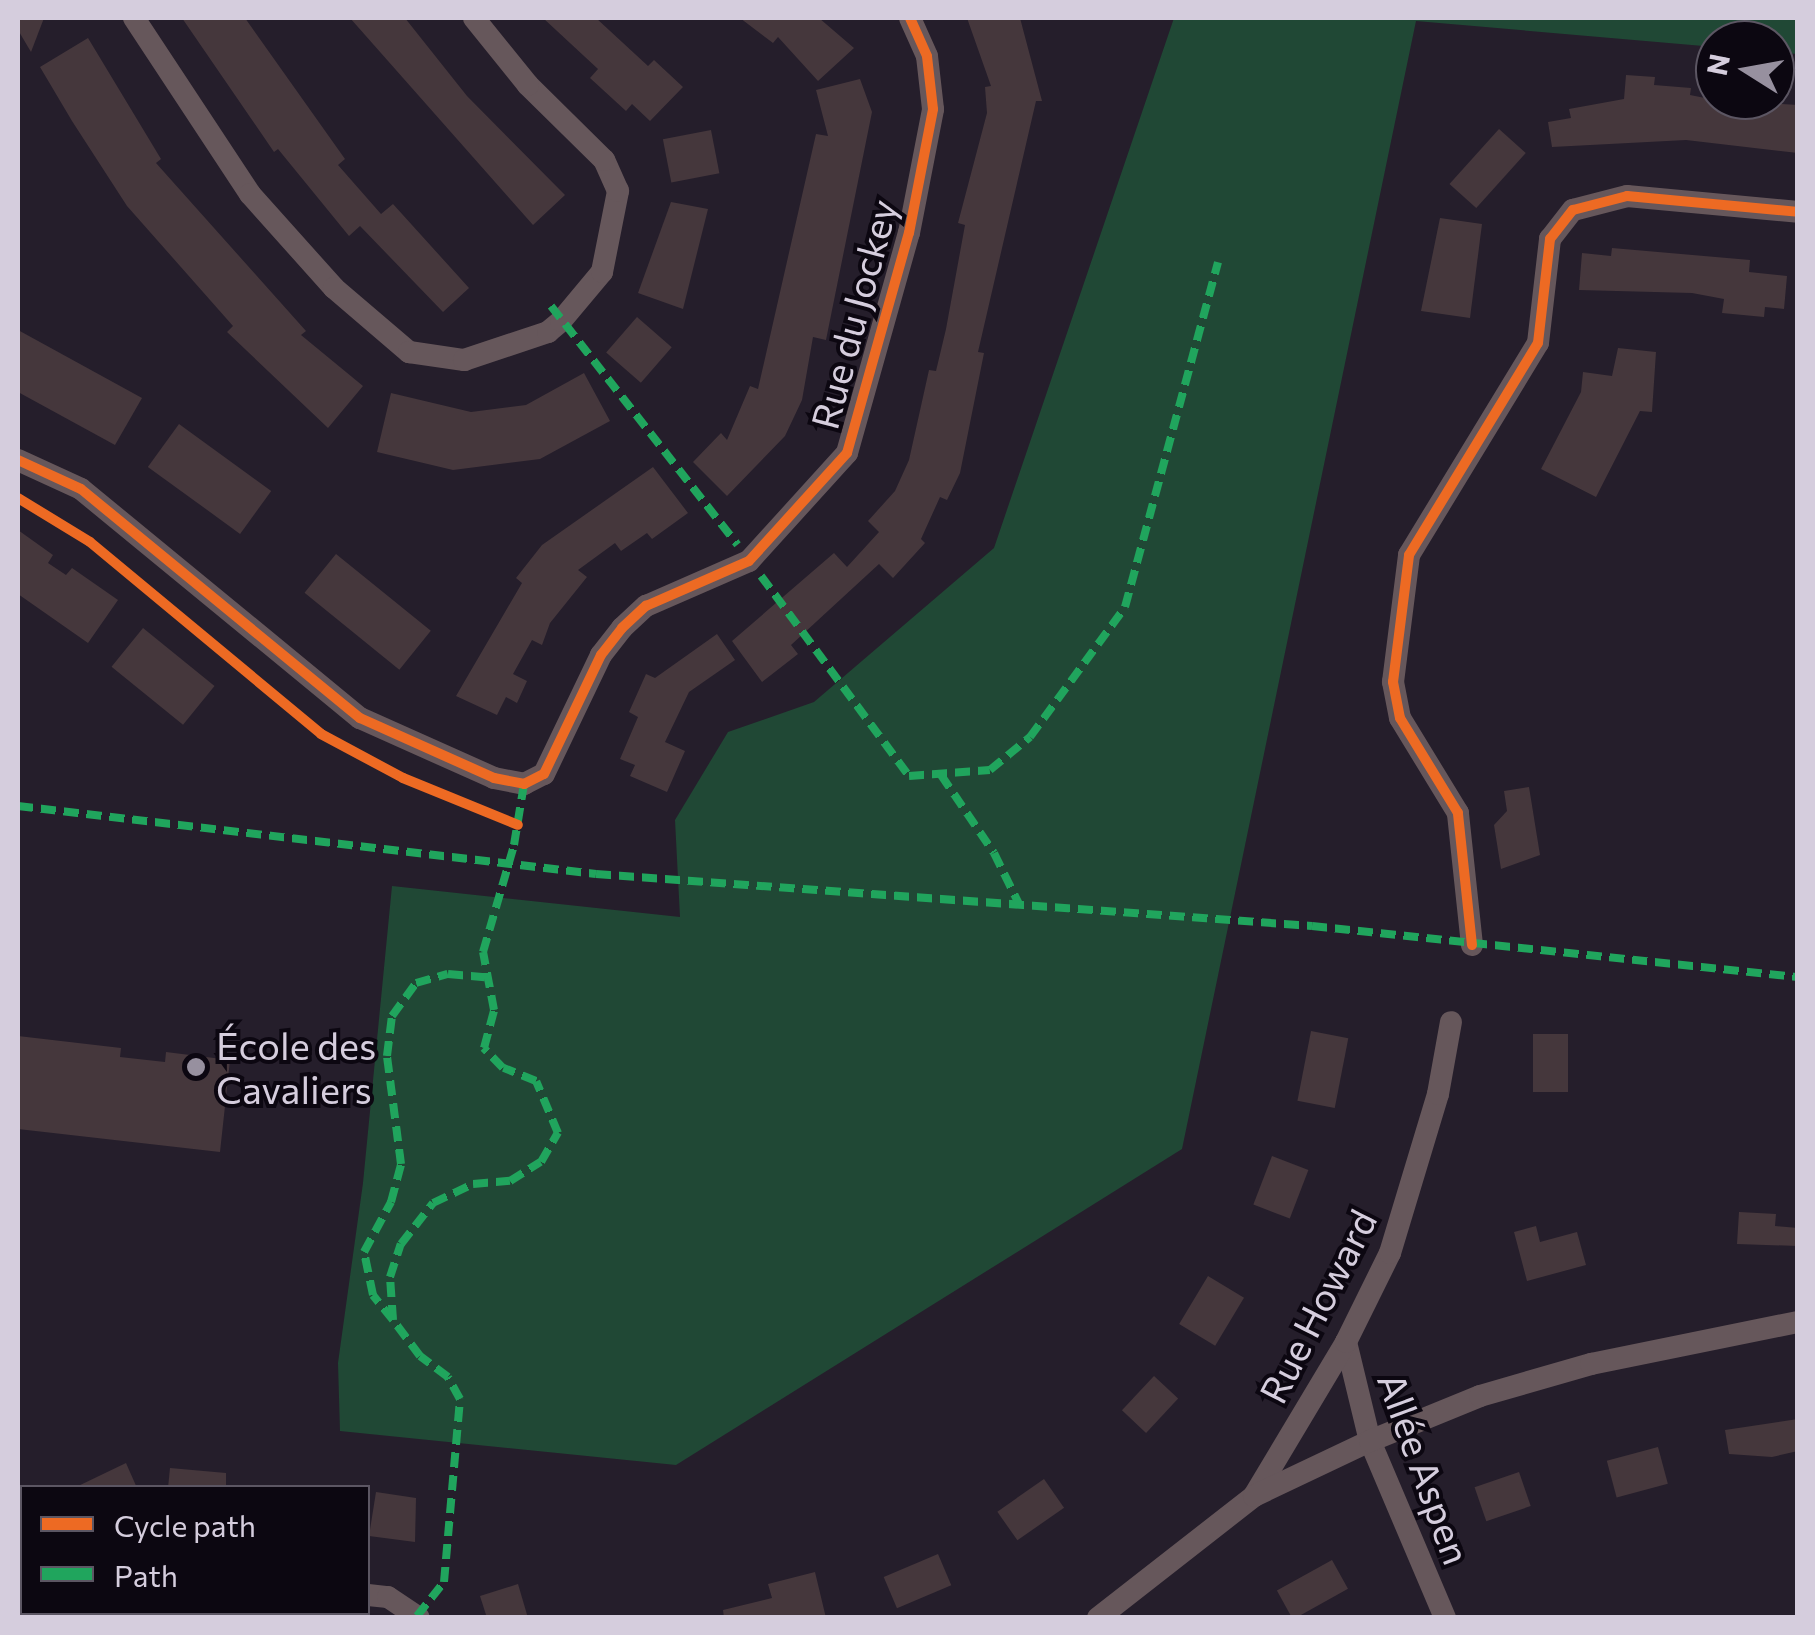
<!DOCTYPE html>
<meta charset="utf-8">
<style>
body{margin:0}
#map{position:relative;width:1815px;height:1635px;overflow:hidden;background:#251e2b;font-family:Commissioner,sans-serif}
div>[style]{position:absolute}
[style*='--x']{left:calc(var(--x)*1px);top:calc(var(--y)*1px);width:calc(var(--w)*1px);rotate:calc(var(--a)*1deg)}
.green>*{inset:0;background:#204835}
.building>*{inset:0;background:#45373c;transform-origin:0 0}
.street>*{height:22px;margin:-11px;padding:0 11px;transform-origin:11px;border-radius:11px;background:#66575b}
.quiet>*{height:8px;margin-top:-4px;transform-origin:0;background:repeating-linear-gradient(90deg,#20a55d 0 15px,transparent 0 23px)}
.cycleway>*{height:10px;margin:-5px;padding:0 5px;transform-origin:5px;border-radius:5px;background:#ed6a23}
.dots>*{width:28px;height:28px;translate:-50% -50%;box-sizing:border-box;border:5px solid #0c0711;border-radius:50%}
span{translate:-50% -50%;white-space:nowrap;text-align:center;line-height:1.15;-webkit-text-stroke:8px #0c0711;paint-order:stroke}
.street-label{font-size:38px;color:#d5cddd}
.poi-label{font-size:38px;color:#d5cddd}
.left{translate:0 -50%;text-align:left}
.frame{position:absolute;inset:0;border:20px solid #d5cddd;pointer-events:none}
.legend{position:absolute;left:20px;top:1485px;width:350px;height:130px;box-sizing:border-box;background:#0c0711;border:2px solid #5c5663;margin:0;padding:12px 18px;list-style:none;font-size:30px;color:#d5cddd}
.legend li{display:flex;align-items:center;gap:20px;height:50px}
.legend b{width:50px;border:2px solid #5c5663}
.north{position:absolute;left:1695px;top:20px;width:100px;height:100px;box-sizing:border-box;background:#0c0711;border:2px solid #5c5663;border-radius:50%;rotate:281deg;font-size:28px;font-weight:700;line-height:40px;text-align:center;color:#d5cddd}
.north::after{content:'';display:block;margin:auto;width:35px;height:45px;background:#97909f;clip-path:polygon(50% 0,100% 100%,50% 72%,0 100%)}
</style>
<div id="map">
<div class="green">
<i style="clip-path:polygon(1174px 18px,1797px 18px,1797px 54px,1775px 52px,1775px 40px,1715px 40px,1715px 47px,1416px 21px,1182px 1149px,676px 1465px,340px 1431px,338px 1363px,363px 1183px,392px 886px,680px 917px,675px 820px,728px 732px,814px 702px,994px 548px)"></i>
</div>
<div class="building">
<i style="clip-path:polygon(18px 18px,44px 18px,31px 52px,18px 30px)"></i>
<i style="clip-path:polygon(182px 18px,245px 18px,345px 159px,338px 165px,381px 214px,393px 204px,469px 288px,443px 312px,360px 226px,349px 236px,278px 149px,274px 152px)"></i>
<i style="clip-path:polygon(350px 18px,405px 18px,467px 96px,565px 195px,533px 225px)"></i>
<i style="clip-path:polygon(543px 18px,596px 18px,648px 66px,654px 60px,683px 87px,650px 121px,632px 104px,626px 111px,590px 78px,598px 69px)"></i>
<i style="clip-path:polygon(740px 18px,819px 18px,854px 48px,818px 81px,778px 37px,773px 43px)"></i>
<i style="clip-path:polygon(967px 18px,1020px 18px,1042px 101px,1036px 101px,978px 352px,984px 353px,960px 473px,947px 500px,940px 497px,921px 539px,925px 543px,893px 578px,879px 564px,791px 645px,798px 654px,762px 682px,732px 641px,834px 553px,847px 567px,879px 532px,868px 521px,895px 491px,909px 460px,929px 370px,936px 371px,946px 329px,965px 225px,958px 223px,987px 113px,985px 87px,991px 86px)"></i>
<i style="clip-path:polygon(88px 38px,161px 159px,156px 163px,306px 331px,301px 335px,363px 386px,328px 428px,227px 332px,233px 326px,127px 206px,72px 121px,40px 67px)"></i>
<i style="clip-path:polygon(1626px 75px,1655px 77px,1654px 85px,1691px 88px,1690px 95px,1715px 100px,1798px 105px,1798px 153px,1686px 140px,1552px 147px,1548px 122px,1571px 118px,1569px 109px,1624px 99px)"></i>
<i style="clip-path:polygon(860px 79px,872px 112px,826px 340px,813px 337px,802px 400px,785px 436px,727px 496px,693px 462px,721px 433px,727px 440px,750px 386px,758px 389px,816px 134px,828px 136px,816px 90px)"></i>
<i style="left:1499px;top:129px;width:36px;height:74px;rotate:42deg"></i>
<i style="left:711px;top:130px;width:44px;height:49px;rotate:79deg"></i>
<i style="clip-path:polygon(671px 202px,708px 209px,683px 309px,638px 293px)"></i>
<i style="clip-path:polygon(1440px 218px,1482px 224px,1470px 318px,1421px 311px)"></i>
<i style="clip-path:polygon(1612px 248px,1750px 260px,1749px 272px,1787px 276px,1784px 309px,1765px 307px,1764px 317px,1722px 313px,1724px 299px,1692px 293px,1579px 290px,1582px 253px,1611px 256px)"></i>
<i style="left:637px;top:317px;width:46px;height:47px;rotate:41deg"></i>
<i style="clip-path:polygon(18px 330px,142px 398px,115px 445px,18px 392px)"></i>
<i style="clip-path:polygon(1618px 348px,1656px 352px,1652px 412px,1640px 411px,1596px 497px,1541px 469px,1581px 392px,1583px 372px,1612px 376px)"></i>
<i style="clip-path:polygon(584px 373px,610px 421px,540px 459px,453px 470px,377px 452px,391px 393px,471px 412px,526px 405px)"></i>
<i style="left:179px;top:424px;width:114px;height:53px;rotate:36deg"></i>
<i style="clip-path:polygon(653px 467px,688px 513px,652px 539px,647px 533px,621px 551px,615px 543px,578px 570px,587px 577px,550px 623px,542px 645px,532px 640px,513px 674px,527px 681px,517px 703px,506px 697px,497px 715px,456px 696px,522px 583px,516px 578px,542px 545px)"></i>
<i style="clip-path:polygon(18px 530px,53px 555px,48px 563px,66px 575px,72px 568px,118px 600px,88px 643px,18px 594px)"></i>
<i style="left:336px;top:554px;width:122px;height:50px;rotate:39deg"></i>
<i style="left:143px;top:628px;width:92px;height:50px;rotate:39deg"></i>
<i style="clip-path:polygon(717px 634px,735px 660px,689px 692px,665px 742px,685px 751px,667px 792px,630px 776px,635px 765px,620px 759px,638px 717px,629px 712px,646px 674px,655px 678px)"></i>
<i style="clip-path:polygon(1529px 787px,1540px 855px,1501px 869px,1494px 825px,1507px 811px,1504px 791px)"></i>
<i style="left:1311px;top:1031px;width:38px;height:71px;rotate:11deg"></i>
<i style="left:1533px;top:1034px;width:35px;height:58px"></i>
<i style="clip-path:polygon(18px 1036px,121px 1048px,120px 1057px,165px 1062px,166px 1052px,230px 1060px,220px 1152px,18px 1129px)"></i>
<i style="left:1272px;top:1156px;width:39px;height:52px;rotate:21deg"></i>
<i style="clip-path:polygon(1739px 1212px,1776px 1214px,1775px 1226px,1798px 1228px,1798px 1246px,1737px 1244px)"></i>
<i style="clip-path:polygon(1536px 1226px,1540px 1242px,1577px 1232px,1586px 1265px,1527px 1281px,1514px 1232px)"></i>
<i style="left:1208px;top:1276px;width:42px;height:56px;rotate:31deg"></i>
<i style="left:1154px;top:1376px;width:33px;height:47px;rotate:43deg"></i>
<i style="clip-path:polygon(1798px 1419px,1798px 1451px,1772px 1457px,1729px 1454px,1725px 1430px)"></i>
<i style="left:1658px;top:1447px;width:38px;height:53px;rotate:75deg"></i>
<i style="clip-path:polygon(126px 1463px,137px 1488px,74px 1488px)"></i>
<i style="clip-path:polygon(170px 1468px,226px 1473px,226px 1488px,168px 1488px)"></i>
<i style="left:1519px;top:1472px;width:36px;height:47px;rotate:71deg"></i>
<i style="left:1044px;top:1479px;width:35px;height:57px;rotate:55deg"></i>
<i style="clip-path:polygon(376px 1492px,416px 1498px,415px 1542px,369px 1536px)"></i>
<i style="left:938px;top:1554px;width:34px;height:59px;rotate:67deg"></i>
<i style="left:1332px;top:1560px;width:33px;height:63px;rotate:61deg"></i>
<i style="clip-path:polygon(815px 1572px,826px 1618px,724px 1618px,723px 1610px,772px 1598px,768px 1584px)"></i>
<i style="clip-path:polygon(518px 1584px,528px 1618px,487px 1618px,480px 1596px)"></i>
</div>
<div class="street">
<i style="--x:134;--y:18;--w:211;--a:56.6"></i>
<i style="--x:250;--y:194;--w:126;--a:48.2"></i>
<i style="--x:334;--y:288;--w:99;--a:40.5"></i>
<i style="--x:409;--y:352;--w:56;--a:8.3"></i>
<i style="--x:464;--y:360;--w:89;--a:-18.4"></i>
<i style="--x:548;--y:332;--w:17;--a:-40"></i>
<i style="--x:561;--y:321;--w:64;--a:-50.1"></i>
<i style="--x:602;--y:272;--w:83;--a:-78.8"></i>
<i style="--x:618;--y:191;--w:34;--a:-114"></i>
<i style="--x:604;--y:160;--w:107;--a:-135.4"></i>
<i style="--x:528;--y:85;--w:86;--a:-128.9"></i>
<i style="--x:18;--y:460;--w:69;--a:24.7"></i>
<i style="--x:81;--y:489;--w:361;--a:39.4"></i>
<i style="--x:360;--y:718;--w:147;--a:24.1"></i>
<i style="--x:494;--y:778;--w:31;--a:11"></i>
<i style="--x:524;--y:784;--w:22;--a:-27"></i>
<i style="--x:544;--y:774;--w:132;--a:-64.4"></i>
<i style="--x:601;--y:655;--w:34;--a:-52"></i>
<i style="--x:622;--y:628;--w:33;--a:-43"></i>
<i style="--x:646;--y:606;--w:112;--a:-23.6"></i>
<i style="--x:749;--y:561;--w:146;--a:-47.8"></i>
<i style="--x:847;--y:453;--w:229;--a:-74.3"></i>
<i style="--x:909;--y:233;--w:126;--a:-79"></i>
<i style="--x:933;--y:109;--w:53;--a:-96.5"></i>
<i style="--x:927;--y:56;--w:42;--a:-114.1"></i>
<i style="--x:1472;--y:945;--w:133;--a:-96.1"></i>
<i style="--x:1458;--y:813;--w:111;--a:-121.4"></i>
<i style="--x:1400;--y:718;--w:37;--a:-101"></i>
<i style="--x:1393;--y:682;--w:128;--a:-82.8"></i>
<i style="--x:1409;--y:555;--w:248;--a:-58.7"></i>
<i style="--x:1538;--y:343;--w:105;--a:-83.4"></i>
<i style="--x:1550;--y:239;--w:37;--a:-52"></i>
<i style="--x:1573;--y:210;--w:56;--a:-14.5"></i>
<i style="--x:1627;--y:196;--w:172;--a:5.3"></i>
<i style="--x:1346;--y:1342;--w:102;--a:76.4"></i>
<i style="--x:1370;--y:1441;--w:192;--a:67"></i>
<i style="--x:1254;--y:1496;--w:179;--a:-59.1"></i>
<i style="--x:1346;--y:1342;--w:99;--a:-63.7"></i>
<i style="--x:1390;--y:1253;--w:166;--a:-73.2"></i>
<i style="--x:1438;--y:1094;--w:73;--a:-79.8"></i>
<i style="--x:368;--y:1595;--w:20;--a:6"></i>
<i style="--x:388;--y:1597;--w:37;--a:34"></i>
<i style="--x:115;--y:1618;--w:6;--a:-72"></i>
<i style="--x:1098;--y:1618;--w:198;--a:-38"></i>
<i style="--x:1254;--y:1496;--w:128;--a:-25.4"></i>
<i style="--x:1370;--y:1441;--w:119;--a:-22.2"></i>
<i style="--x:1480;--y:1396;--w:116;--a:-16.1"></i>
<i style="--x:1591;--y:1364;--w:211;--a:-11.5"></i>
</div>
<div class="quiet">
<i style="--x:551;--y:306;--w:303;--a:52"></i>
<i style="--x:761;--y:576;--w:249;--a:53.5"></i>
<i style="--x:909;--y:776;--w:81;--a:-4.2"></i>
<i style="--x:990;--y:770;--w:52;--a:-39.5"></i>
<i style="--x:1030;--y:737;--w:161;--a:-53.8"></i>
<i style="--x:1125;--y:607;--w:357;--a:-74.9"></i>
<i style="--x:941;--y:775;--w:94;--a:55.8"></i>
<i style="--x:994;--y:853;--w:59;--a:63.9"></i>
<i style="--x:18;--y:806;--w:582;--a:6.71"></i>
<i style="--x:596;--y:874;--w:718;--a:4.15"></i>
<i style="--x:1312;--y:926;--w:489;--a:6"></i>
<i style="--x:393;--y:1320;--w:32;--a:-129"></i>
<i style="--x:373;--y:1295;--w:44;--a:-101.8"></i>
<i style="--x:364;--y:1252;--w:57;--a:-61.6"></i>
<i style="--x:391;--y:1202;--w:39;--a:-75"></i>
<i style="--x:401;--y:1164;--w:109;--a:-97.4"></i>
<i style="--x:387;--y:1056;--w:40;--a:-82.9"></i>
<i style="--x:392;--y:1016;--w:41;--a:-54"></i>
<i style="--x:416;--y:983;--w:33;--a:-16"></i>
<i style="--x:448;--y:974;--w:37;--a:5"></i>
<i style="--x:417;--y:1616;--w:43;--a:-51.5"></i>
<i style="--x:444;--y:1582;--w:184;--a:-85"></i>
<i style="--x:460;--y:1399;--w:25;--a:-119"></i>
<i style="--x:448;--y:1377;--w:35;--a:-143"></i>
<i style="--x:420;--y:1356;--w:45;--a:-126.9"></i>
<i style="--x:393;--y:1320;--w:43;--a:-94"></i>
<i style="--x:390;--y:1277;--w:35;--a:-72"></i>
<i style="--x:401;--y:1244;--w:52;--a:-52"></i>
<i style="--x:433;--y:1203;--w:44;--a:-25.4"></i>
<i style="--x:473;--y:1184;--w:37;--a:-5"></i>
<i style="--x:510;--y:1181;--w:36;--a:-32"></i>
<i style="--x:541;--y:1162;--w:34;--a:-60"></i>
<i style="--x:558;--y:1133;--w:56;--a:-112.9"></i>
<i style="--x:536;--y:1081;--w:35;--a:-158"></i>
<i style="--x:503;--y:1068;--w:28;--a:-134"></i>
<i style="--x:484;--y:1048;--w:39;--a:-75"></i>
<i style="--x:494;--y:1010;--w:59;--a:-100.7"></i>
<i style="--x:483;--y:952;--w:111;--a:-73.8"></i>
<i style="--x:514;--y:845;--w:62;--a:-80.7"></i>
</div>
<div class="cycleway">
<i style="--x:18;--y:460;--w:69;--a:24.7"></i>
<i style="--x:81;--y:489;--w:361;--a:39.4"></i>
<i style="--x:360;--y:718;--w:147;--a:24.1"></i>
<i style="--x:494;--y:778;--w:31;--a:11"></i>
<i style="--x:524;--y:784;--w:22;--a:-27"></i>
<i style="--x:544;--y:774;--w:132;--a:-64.4"></i>
<i style="--x:601;--y:655;--w:34;--a:-52"></i>
<i style="--x:622;--y:628;--w:33;--a:-43"></i>
<i style="--x:646;--y:606;--w:112;--a:-23.6"></i>
<i style="--x:749;--y:561;--w:146;--a:-47.8"></i>
<i style="--x:847;--y:453;--w:229;--a:-74.3"></i>
<i style="--x:909;--y:233;--w:126;--a:-79"></i>
<i style="--x:933;--y:109;--w:53;--a:-96.5"></i>
<i style="--x:927;--y:56;--w:42;--a:-114.1"></i>
<i style="--x:18;--y:498;--w:84;--a:31.4"></i>
<i style="--x:90;--y:542;--w:300;--a:39.7"></i>
<i style="--x:321;--y:734;--w:93;--a:28.2"></i>
<i style="--x:403;--y:778;--w:124;--a:22.2"></i>
<i style="--x:1472;--y:945;--w:133;--a:-96.1"></i>
<i style="--x:1458;--y:813;--w:111;--a:-121.4"></i>
<i style="--x:1400;--y:718;--w:37;--a:-101"></i>
<i style="--x:1393;--y:682;--w:128;--a:-82.8"></i>
<i style="--x:1409;--y:555;--w:248;--a:-58.7"></i>
<i style="--x:1538;--y:343;--w:105;--a:-83.4"></i>
<i style="--x:1550;--y:239;--w:37;--a:-52"></i>
<i style="--x:1573;--y:210;--w:56;--a:-14.5"></i>
<i style="--x:1627;--y:196;--w:172;--a:5.3"></i>
</div>
<div class="dots">
<i style="left:196px;top:1067px;background:#97909f"></i>
</div>
<div class="street-label">
<span style="left:853px;top:314px;rotate:-75deg">Rue du Jockey</span>
<span style="left:1317px;top:1306px;rotate:-63deg">Rue Howard</span>
<span style="left:1425px;top:1468px;rotate:70deg">Allée Aspen</span>
</div>
<div class="poi-label">
<span class="left" style="left:216px;top:1067px">École des<br>Cavaliers</span>
</div>
<div class="frame"></div>
<ul class="legend">
<li><b style="height:12px;background:#ed6a23"></b>Cycle path</li>
<li><b style="height:12px;background:#20a55d"></b>Path</li>
</ul>
<div class="north">N</div>
</div>
